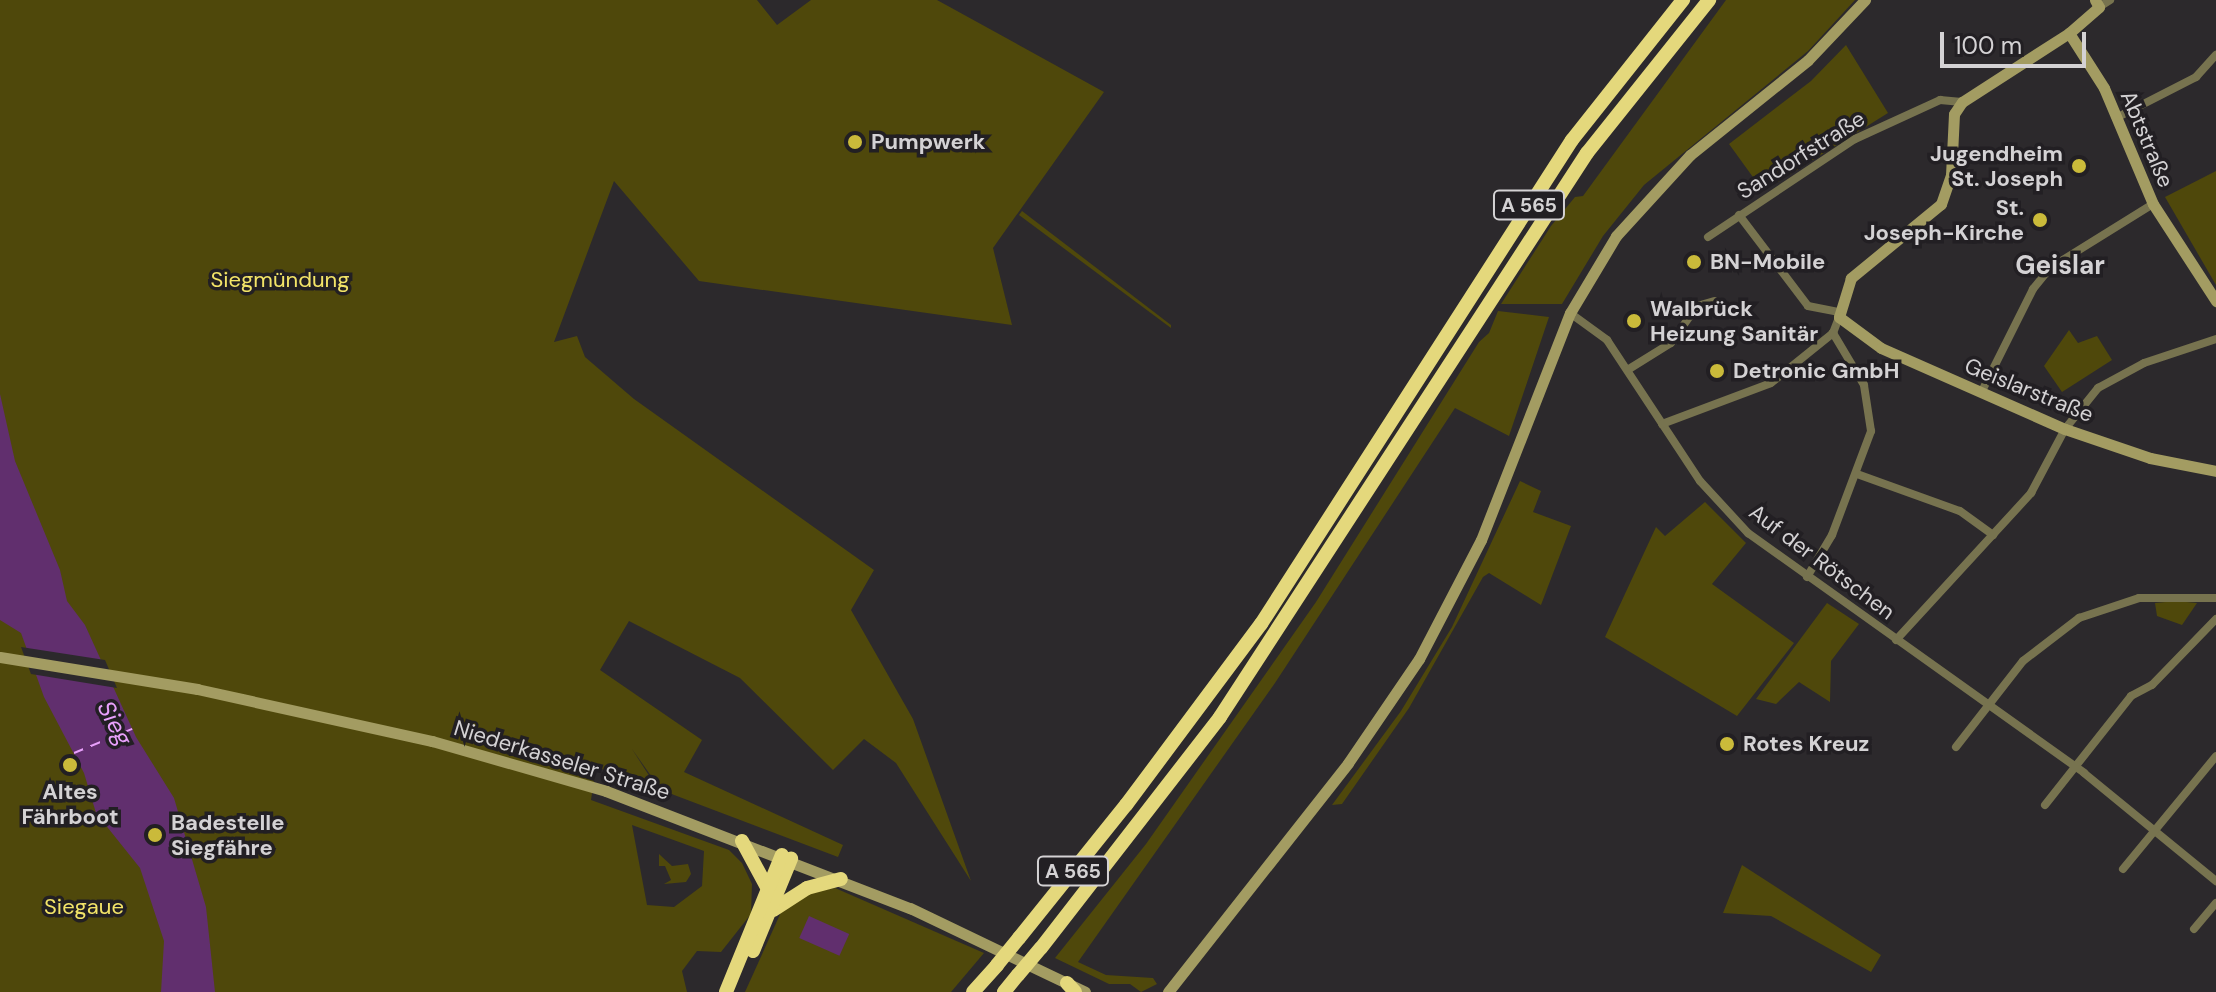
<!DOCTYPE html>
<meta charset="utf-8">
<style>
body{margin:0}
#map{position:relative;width:2216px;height:992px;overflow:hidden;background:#2c292c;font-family:"DM Sans",sans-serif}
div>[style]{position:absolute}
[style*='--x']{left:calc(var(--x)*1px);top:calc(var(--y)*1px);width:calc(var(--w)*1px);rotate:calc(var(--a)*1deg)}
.green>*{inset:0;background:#4f480b}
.water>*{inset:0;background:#612f6e;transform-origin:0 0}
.pier>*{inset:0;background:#2c292c}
.ferry>*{height:2px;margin-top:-1px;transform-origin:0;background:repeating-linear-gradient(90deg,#e8a0fb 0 10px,transparent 0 18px)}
.street>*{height:8px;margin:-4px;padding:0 4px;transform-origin:4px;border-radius:4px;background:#77734f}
.secondary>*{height:11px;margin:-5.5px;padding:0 5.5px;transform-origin:5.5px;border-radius:5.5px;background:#a39c62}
.highway>*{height:14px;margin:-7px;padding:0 7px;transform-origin:7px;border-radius:7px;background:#e4d87c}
.highway-bridge>*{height:14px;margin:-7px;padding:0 7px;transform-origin:7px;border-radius:7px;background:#e4d87c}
.dots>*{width:22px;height:22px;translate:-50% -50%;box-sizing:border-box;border:4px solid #221f23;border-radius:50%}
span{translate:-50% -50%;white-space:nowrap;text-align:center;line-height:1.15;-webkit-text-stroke:7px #221f23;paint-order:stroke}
.shield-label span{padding:2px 6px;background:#221f23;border:2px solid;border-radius:6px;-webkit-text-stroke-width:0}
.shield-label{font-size:20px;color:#d4d2d4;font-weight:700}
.street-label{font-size:22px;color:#d4d2d4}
.poi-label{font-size:22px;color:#d4d2d4;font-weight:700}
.left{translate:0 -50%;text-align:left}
.right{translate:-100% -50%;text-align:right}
.park-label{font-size:22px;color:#f3e468}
.water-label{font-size:24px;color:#e8a0fb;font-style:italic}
.quarter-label{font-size:26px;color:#d4d2d4;font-weight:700}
.scale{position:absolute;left:1940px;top:32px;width:146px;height:36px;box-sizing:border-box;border:4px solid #d4d2d4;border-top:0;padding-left:10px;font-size:24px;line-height:28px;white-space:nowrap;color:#d4d2d4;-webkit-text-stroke:6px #221f23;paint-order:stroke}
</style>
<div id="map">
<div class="green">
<i style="clip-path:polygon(evenodd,0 0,757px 0,777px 25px,811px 0,937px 0,1104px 92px,993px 248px,1012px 325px,699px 281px,614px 181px,554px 342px,577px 336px,585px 357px,634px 399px,874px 570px,851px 610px,913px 719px,971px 881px,896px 763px,864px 739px,833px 770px,740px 678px,629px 621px,600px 670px,702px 740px,684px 772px,843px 845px,838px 857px,661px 790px,632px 749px,657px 788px,596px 767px,591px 800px,729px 850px,742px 863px,752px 884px,751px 914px,721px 952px,697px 951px,682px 971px,687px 992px,0 992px,0 0,632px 825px,704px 851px,702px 886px,674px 907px,647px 905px,632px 825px)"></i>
<i style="clip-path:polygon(1726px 0,1855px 0,1808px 51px,1644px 185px,1603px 236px,1562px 304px,1501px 304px,1551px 226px,1575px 197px,1583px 196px)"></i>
<i style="clip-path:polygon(1846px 45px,1888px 113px,1763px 191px,1729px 144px,1811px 81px)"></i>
<i style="clip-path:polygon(2216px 171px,2216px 285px,2165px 197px)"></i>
<i style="clip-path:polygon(1022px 211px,1171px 325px,1171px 328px,1019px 215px)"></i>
<i style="clip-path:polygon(1498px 311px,1549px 317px,1509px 436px,1455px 408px,1275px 683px,1078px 962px,1106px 975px,1153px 978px,1157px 984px,1141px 992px,1130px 984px,1109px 984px,1055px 958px,1146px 844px,1316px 602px,1479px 342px,1489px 333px)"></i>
<i style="clip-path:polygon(2069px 330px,2078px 343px,2097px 336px,2112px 360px,2062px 392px,2044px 366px)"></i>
<i style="clip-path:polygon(1520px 481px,1541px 491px,1533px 512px,1571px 526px,1541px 605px,1489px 573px,1483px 577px,1409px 708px,1342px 804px,1332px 805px,1401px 711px,1452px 627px)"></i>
<i style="clip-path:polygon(1705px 502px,1746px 543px,1712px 584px,1794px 643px,1737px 716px,1605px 637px,1656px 527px,1665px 536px)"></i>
<i style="clip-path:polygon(1827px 603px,1859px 624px,1831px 661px,1830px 702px,1799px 682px,1776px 704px,1756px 699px)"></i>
<i style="clip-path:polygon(2155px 603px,2176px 601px,2197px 603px,2182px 625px,2157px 616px)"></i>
<i style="clip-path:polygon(659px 854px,672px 866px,688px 864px,691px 874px,686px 882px,664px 884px,671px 880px,665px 866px,659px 866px)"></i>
<i style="clip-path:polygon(1742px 865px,1881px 955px,1871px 972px,1771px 916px,1723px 913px)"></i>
<i style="clip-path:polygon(835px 888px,984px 953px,951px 992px,745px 992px,782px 910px,812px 892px)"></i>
</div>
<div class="water">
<i style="clip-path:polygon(0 394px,15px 461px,60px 570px,67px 601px,85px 625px,136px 737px,174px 798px,206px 907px,215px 992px,161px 992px,164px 941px,140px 868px,96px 813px,84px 773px,44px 697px,21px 633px,0 620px)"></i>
<i style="left:809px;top:916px;width:44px;height:24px;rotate:24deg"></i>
</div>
<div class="pier">
<i style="clip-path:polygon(21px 647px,105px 660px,117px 688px,31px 674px)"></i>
</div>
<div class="ferry">
<i style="--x:74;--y:753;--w:63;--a:-22.5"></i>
</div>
<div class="street">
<i style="--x:2099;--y:7;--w:13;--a:-32"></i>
<i style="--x:2116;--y:118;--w:90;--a:-27.1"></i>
<i style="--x:2196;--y:77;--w:30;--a:-48"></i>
<i style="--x:1739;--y:215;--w:114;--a:52.8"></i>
<i style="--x:1808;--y:306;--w:32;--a:11"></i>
<i style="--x:1708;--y:237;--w:177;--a:-33.7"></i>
<i style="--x:1855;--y:139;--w:94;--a:-24.6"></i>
<i style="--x:1940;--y:100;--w:22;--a:5"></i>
<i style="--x:1570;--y:313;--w:46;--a:36.1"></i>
<i style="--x:1607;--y:340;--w:169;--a:56.6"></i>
<i style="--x:1700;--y:481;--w:71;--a:47.3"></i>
<i style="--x:1748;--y:533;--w:413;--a:35.5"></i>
<i style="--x:2084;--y:773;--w:171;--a:39.3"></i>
<i style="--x:1629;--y:369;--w:49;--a:-31.8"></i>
<i style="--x:1671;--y:343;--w:45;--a:-54.9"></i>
<i style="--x:1697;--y:306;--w:18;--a:-16"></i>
<i style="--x:1981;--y:393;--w:116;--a:-63.4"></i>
<i style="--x:2033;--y:289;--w:27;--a:-51"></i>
<i style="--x:2050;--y:268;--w:121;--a:-31.9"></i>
<i style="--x:1662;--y:424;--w:116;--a:-20.6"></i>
<i style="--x:1771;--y:383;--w:80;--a:-38.9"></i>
<i style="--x:1833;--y:333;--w:17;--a:-69"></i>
<i style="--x:1857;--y:474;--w:109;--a:19.8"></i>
<i style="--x:1960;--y:511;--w:41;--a:36"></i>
<i style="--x:1807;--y:577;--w:49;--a:-59.2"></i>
<i style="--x:1832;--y:535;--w:111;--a:-69.4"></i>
<i style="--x:1871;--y:431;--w:47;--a:-98.7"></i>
<i style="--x:1864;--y:385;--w:61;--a:-120.8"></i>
<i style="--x:1896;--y:640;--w:200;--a:-47.4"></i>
<i style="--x:2031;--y:493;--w:72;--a:-62"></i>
<i style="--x:2065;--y:429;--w:53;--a:-51.2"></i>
<i style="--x:2098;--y:388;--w:52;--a:-28.5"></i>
<i style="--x:2144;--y:363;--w:76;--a:-18.4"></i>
<i style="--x:1956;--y:747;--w:109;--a:-52.1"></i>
<i style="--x:2023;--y:661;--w:71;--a:-37.5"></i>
<i style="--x:2079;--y:618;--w:63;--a:-18.4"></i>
<i style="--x:2139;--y:598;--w:77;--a:0"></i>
<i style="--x:2045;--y:805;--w:139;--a:-51.7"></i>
<i style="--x:2131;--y:696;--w:24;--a:-28"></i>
<i style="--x:2152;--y:685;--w:92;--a:-45.9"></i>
<i style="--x:2123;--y:869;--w:146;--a:-50.5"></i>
<i style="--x:2194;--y:929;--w:34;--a:-50"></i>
</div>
<div class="secondary">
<i style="--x:2095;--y:0;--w:8;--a:60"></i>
<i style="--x:2099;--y:7;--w:40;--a:139"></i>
<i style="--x:2069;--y:33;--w:127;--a:147.2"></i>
<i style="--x:1962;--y:102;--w:14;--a:124"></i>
<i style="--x:1954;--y:114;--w:61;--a:92.8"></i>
<i style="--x:1951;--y:175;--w:31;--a:109"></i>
<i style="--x:1941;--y:204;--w:117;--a:140.6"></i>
<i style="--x:1851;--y:278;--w:41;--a:107.1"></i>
<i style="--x:1839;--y:317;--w:52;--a:36.4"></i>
<i style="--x:1881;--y:348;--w:201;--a:23.8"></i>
<i style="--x:2065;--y:429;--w:90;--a:18.8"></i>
<i style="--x:2150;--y:458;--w:67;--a:11.1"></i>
<i style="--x:2069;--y:33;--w:65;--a:57.5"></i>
<i style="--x:2104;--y:88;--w:126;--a:67.1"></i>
<i style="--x:2153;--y:204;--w:116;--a:57"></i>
<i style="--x:0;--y:657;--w:200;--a:9.2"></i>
<i style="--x:197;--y:689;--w:241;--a:12.5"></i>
<i style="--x:432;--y:741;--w:181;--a:16"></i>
<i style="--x:606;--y:791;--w:326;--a:21.1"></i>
<i style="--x:910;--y:908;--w:194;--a:25.6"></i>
<i style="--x:1168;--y:992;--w:291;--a:-51.8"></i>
<i style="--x:1348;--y:763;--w:126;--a:-55.7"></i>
<i style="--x:1419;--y:659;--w:134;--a:-62.5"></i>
<i style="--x:1481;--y:540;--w:244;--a:-68.6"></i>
<i style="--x:1570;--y:313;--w:90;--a:-59.1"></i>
<i style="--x:1616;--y:236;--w:110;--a:-47.6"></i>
<i style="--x:1690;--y:155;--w:151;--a:-38.8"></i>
<i style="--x:1808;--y:60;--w:83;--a:-46.5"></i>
</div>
<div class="highway">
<i style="--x:742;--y:841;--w:55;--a:61.6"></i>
<i style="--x:773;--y:910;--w:40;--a:-32.9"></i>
<i style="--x:807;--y:888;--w:35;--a:-15"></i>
<i style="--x:1019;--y:938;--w:171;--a:-51.2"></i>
<i style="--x:1126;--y:805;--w:226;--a:-53.3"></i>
<i style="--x:1261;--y:624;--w:575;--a:-57.28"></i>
<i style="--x:1572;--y:140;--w:179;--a:-51.6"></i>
<i style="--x:1041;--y:948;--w:292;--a:-52.2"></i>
<i style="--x:1220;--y:717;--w:673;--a:-56.95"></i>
<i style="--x:1587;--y:153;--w:196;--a:-51.4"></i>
<i style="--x:753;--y:951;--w:100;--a:-67.6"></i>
<i style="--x:1067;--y:983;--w:12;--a:48"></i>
<i style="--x:726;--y:992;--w:148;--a:-67.8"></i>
<i style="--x:973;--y:992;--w:36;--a:-48"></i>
<i style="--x:1004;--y:992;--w:22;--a:-51"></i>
</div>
<div class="highway-bridge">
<i style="--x:997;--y:965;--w:35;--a:-51"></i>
<i style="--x:1018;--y:975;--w:35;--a:-50"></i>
</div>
<div class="dots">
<i style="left:855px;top:142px;background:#caba3a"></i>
<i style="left:2079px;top:166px;background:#caba3a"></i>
<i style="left:2040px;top:220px;background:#caba3a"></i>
<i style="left:1694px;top:262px;background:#caba3a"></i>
<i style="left:1634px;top:321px;background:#caba3a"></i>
<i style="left:1717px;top:371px;background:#caba3a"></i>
<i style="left:1727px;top:744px;background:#caba3a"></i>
<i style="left:70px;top:765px;background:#caba3a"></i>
<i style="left:155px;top:835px;background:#caba3a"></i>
</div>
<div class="shield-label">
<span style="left:1529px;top:205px">A 565</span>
<span style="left:1073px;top:871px">A 565</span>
</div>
<div class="street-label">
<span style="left:2147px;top:139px;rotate:67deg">Abtstraße</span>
<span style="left:1801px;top:155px;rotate:-32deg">Sandorfstraße</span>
<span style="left:2029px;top:390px;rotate:22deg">Geislarstraße</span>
<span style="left:1822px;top:562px;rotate:37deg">Auf der Rötschen</span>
<span style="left:562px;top:760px;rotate:17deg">Niederkasseler Straße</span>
</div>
<div class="poi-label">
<span class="left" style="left:871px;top:142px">Pumpwerk</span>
<span class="right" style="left:2063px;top:166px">Jugendheim<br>St. Joseph</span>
<span class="right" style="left:2024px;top:220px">St.<br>Joseph-Kirche</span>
<span class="left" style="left:1710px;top:262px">BN-Mobile</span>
<span class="left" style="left:1650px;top:321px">Walbrück<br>Heizung Sanitär</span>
<span class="left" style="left:1733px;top:371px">Detronic GmbH</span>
<span class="left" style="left:1743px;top:744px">Rotes Kreuz</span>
<span style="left:70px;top:804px">Altes<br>Fährboot</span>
<span class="left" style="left:171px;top:835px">Badestelle<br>Siegfähre</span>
</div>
<div class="park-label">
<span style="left:280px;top:280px">Siegmündung</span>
<span style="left:84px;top:907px">Siegaue</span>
</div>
<div class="water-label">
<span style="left:115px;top:723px;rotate:62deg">Sieg</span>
</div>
<div class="quarter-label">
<span style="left:2060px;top:266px">Geislar</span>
</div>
<div class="scale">100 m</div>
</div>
